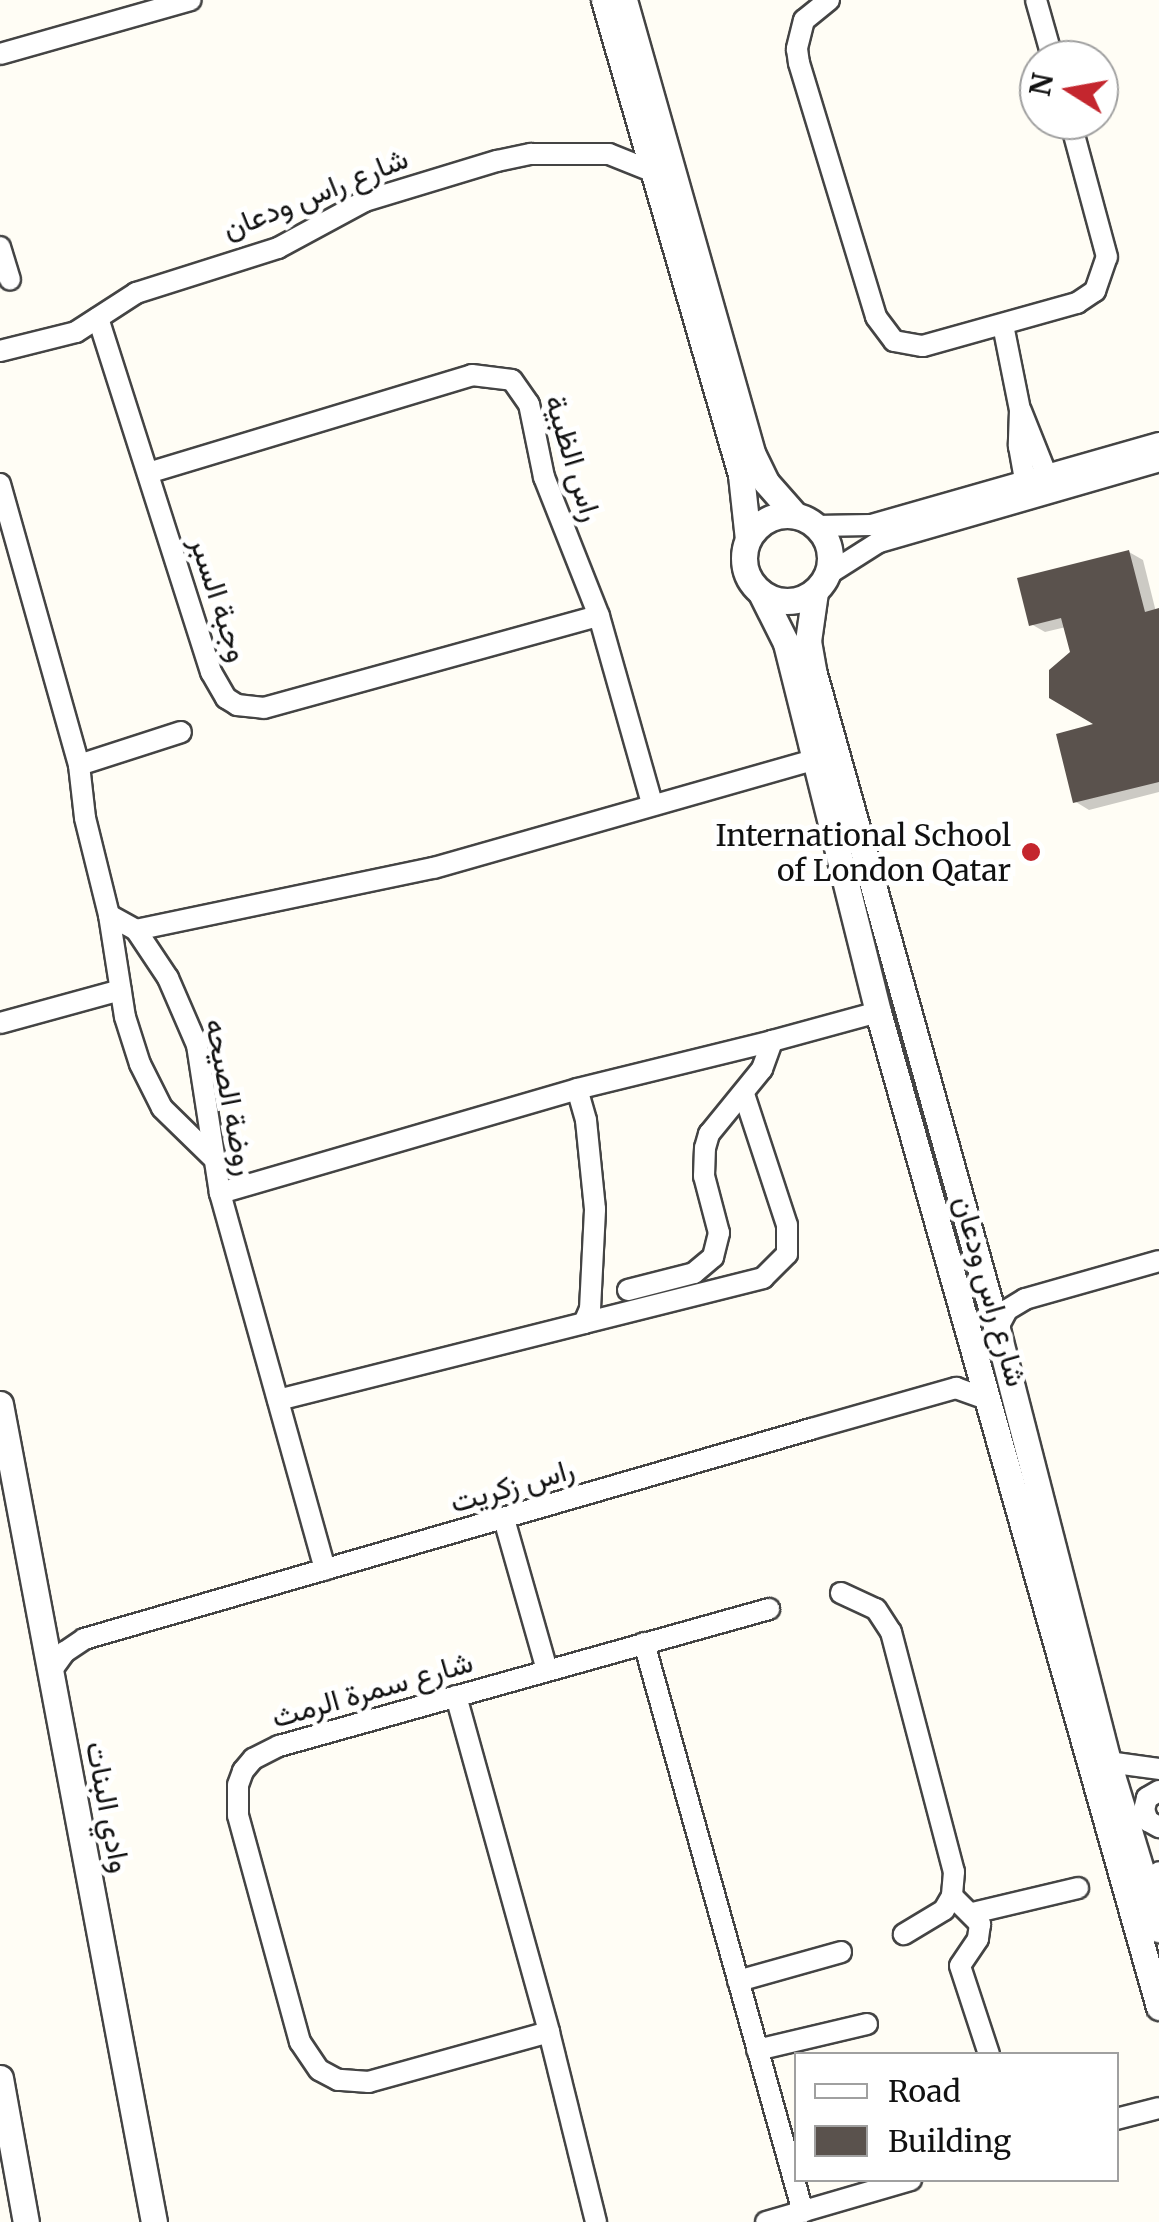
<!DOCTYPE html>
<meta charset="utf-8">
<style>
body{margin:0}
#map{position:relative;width:1159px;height:2222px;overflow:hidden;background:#fffdf5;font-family:Merriweather,Vazirmatn,serif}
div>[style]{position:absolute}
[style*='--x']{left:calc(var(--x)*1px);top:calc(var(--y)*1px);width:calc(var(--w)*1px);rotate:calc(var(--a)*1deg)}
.shadow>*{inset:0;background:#0003}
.building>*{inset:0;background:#5a524d}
.roads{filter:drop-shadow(2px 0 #444) drop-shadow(-2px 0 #444) drop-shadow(0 2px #444) drop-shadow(0 -2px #444)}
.minor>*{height:20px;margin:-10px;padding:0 10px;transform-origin:10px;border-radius:10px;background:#fff}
.tertiary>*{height:25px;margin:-12.5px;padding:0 12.5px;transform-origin:12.5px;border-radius:12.5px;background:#fff}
.tertiary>.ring{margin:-12.5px;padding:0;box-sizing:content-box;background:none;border:25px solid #fff;border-radius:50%}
.dots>*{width:28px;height:28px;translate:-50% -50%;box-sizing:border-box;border:5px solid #fff;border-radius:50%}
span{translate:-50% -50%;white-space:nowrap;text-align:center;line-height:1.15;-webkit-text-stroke:10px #fff;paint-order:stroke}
.street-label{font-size:30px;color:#111}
.poi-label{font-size:30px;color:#111}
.right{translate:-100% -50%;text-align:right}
.legend{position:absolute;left:794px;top:2052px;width:325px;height:130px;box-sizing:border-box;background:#fff;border:2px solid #a0a0a0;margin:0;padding:12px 18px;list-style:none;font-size:30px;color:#111}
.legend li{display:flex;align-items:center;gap:20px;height:50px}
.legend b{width:50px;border:2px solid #a0a0a0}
.north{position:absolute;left:1019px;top:40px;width:100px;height:100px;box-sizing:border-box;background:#fff;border:2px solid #a0a0a0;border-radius:50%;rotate:281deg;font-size:28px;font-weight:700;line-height:40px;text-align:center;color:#111}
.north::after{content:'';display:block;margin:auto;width:35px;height:45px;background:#c4262e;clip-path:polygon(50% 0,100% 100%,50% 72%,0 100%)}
</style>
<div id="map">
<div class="shadow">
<i style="clip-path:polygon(1129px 552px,1143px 560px,1156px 612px,1159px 611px,1159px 792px,1089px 810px,1076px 802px,1099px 725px,1066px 627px,1045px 632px,1031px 624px)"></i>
</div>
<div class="building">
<i style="clip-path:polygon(1129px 550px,1145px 612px,1159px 608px,1159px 782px,1073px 803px,1056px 734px,1093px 724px,1049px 698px,1049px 670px,1070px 652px,1061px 618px,1029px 626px,1017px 578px)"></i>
</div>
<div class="roads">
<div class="minor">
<i style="--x:829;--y:0;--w:32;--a:141"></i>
<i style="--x:804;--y:20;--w:30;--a:104"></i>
<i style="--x:797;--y:49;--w:14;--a:82"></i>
<i style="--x:799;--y:63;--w:265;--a:73.1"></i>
<i style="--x:876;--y:317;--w:30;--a:53"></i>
<i style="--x:894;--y:341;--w:29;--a:10"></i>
<i style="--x:923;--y:346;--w:160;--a:-15.6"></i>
<i style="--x:1077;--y:303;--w:22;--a:-34"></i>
<i style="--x:1095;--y:291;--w:36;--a:-71"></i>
<i style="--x:1107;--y:257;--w:142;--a:-105.1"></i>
<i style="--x:1036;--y:0;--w:62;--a:74.2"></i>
<i style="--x:0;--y:54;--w:198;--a:-15.8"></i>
<i style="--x:0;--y:247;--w:34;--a:73"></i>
<i style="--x:98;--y:318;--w:372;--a:72.3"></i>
<i style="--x:211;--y:672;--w:30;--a:60"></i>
<i style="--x:226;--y:698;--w:13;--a:32"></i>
<i style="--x:237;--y:705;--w:27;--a:6"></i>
<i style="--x:264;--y:708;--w:347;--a:-15.4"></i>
<i style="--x:1003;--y:325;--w:87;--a:78.7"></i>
<i style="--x:1020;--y:410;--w:36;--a:92"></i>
<i style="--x:1019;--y:446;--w:46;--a:79.9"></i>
<i style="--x:0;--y:351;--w:78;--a:-14"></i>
<i style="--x:76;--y:332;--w:72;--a:-33"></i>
<i style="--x:136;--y:293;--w:149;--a:-17.6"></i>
<i style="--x:278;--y:248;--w:99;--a:-28.4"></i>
<i style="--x:365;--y:201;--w:138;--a:-16.9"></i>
<i style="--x:497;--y:161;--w:35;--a:-12"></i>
<i style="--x:531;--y:154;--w:78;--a:0"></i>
<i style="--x:609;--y:154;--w:43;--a:21.8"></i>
<i style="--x:1021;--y:411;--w:81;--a:68.2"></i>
<i style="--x:148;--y:473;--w:338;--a:-16.8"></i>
<i style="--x:472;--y:375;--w:40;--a:7.1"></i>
<i style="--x:512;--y:380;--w:29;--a:55"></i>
<i style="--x:529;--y:404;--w:75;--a:78.4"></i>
<i style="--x:544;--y:477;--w:149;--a:68.4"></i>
<i style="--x:599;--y:616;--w:194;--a:74.2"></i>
<i style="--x:0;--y:484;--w:292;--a:74.3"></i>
<i style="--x:79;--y:765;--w:53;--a:83.5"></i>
<i style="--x:85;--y:818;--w:100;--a:76.1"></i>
<i style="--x:109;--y:915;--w:31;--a:29"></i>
<i style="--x:136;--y:930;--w:58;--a:56.3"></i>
<i style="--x:168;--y:978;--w:73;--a:66.6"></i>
<i style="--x:197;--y:1045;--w:150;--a:81.2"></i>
<i style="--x:220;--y:1193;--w:391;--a:74.4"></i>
<i style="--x:816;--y:526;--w:55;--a:-1"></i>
<i style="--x:871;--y:525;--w:299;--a:-15.9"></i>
<i style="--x:827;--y:575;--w:62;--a:-32.4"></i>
<i style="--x:879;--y:542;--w:291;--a:-16.1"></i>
<i style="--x:79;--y:765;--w:107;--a:-17.9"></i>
<i style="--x:109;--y:915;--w:103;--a:81.1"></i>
<i style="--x:125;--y:1017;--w:49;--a:72.3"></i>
<i style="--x:140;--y:1064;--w:49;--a:63.4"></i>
<i style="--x:162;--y:1108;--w:70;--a:44.4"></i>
<i style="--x:136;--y:930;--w:304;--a:-11.8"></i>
<i style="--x:434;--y:868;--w:397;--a:-15.9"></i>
<i style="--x:0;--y:1023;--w:125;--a:-15.3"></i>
<i style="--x:220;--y:1193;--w:372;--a:-16.2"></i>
<i style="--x:577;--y:1089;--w:201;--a:-13.8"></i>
<i style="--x:628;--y:1290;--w:68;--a:-14.4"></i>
<i style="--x:694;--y:1273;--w:25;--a:-40"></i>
<i style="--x:713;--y:1257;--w:25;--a:-76"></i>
<i style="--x:719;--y:1233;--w:59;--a:-104.7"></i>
<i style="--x:704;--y:1176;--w:28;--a:-88"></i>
<i style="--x:705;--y:1148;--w:15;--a:-74"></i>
<i style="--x:709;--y:1134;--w:84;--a:-50.8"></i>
<i style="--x:762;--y:1069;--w:30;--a:-70"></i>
<i style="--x:772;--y:1041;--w:110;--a:-15.3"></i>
<i style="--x:584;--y:1323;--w:185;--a:-14.1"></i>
<i style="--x:763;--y:1278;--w:34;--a:-45"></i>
<i style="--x:787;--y:1254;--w:29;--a:-90"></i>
<i style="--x:787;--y:1225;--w:138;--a:-108.2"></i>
<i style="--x:997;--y:1329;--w:21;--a:-62"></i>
<i style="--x:1007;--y:1310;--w:21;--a:-31"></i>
<i style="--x:1025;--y:1299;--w:139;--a:-15.8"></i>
<i style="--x:278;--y:1400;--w:316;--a:-14.1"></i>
<i style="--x:584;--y:1323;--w:15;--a:-67"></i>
<i style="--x:590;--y:1309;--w:100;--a:-87.1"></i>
<i style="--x:595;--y:1209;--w:89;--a:-95.8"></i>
<i style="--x:586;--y:1120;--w:32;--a:-106"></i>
<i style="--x:504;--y:1519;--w:157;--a:74.1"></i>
<i style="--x:841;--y:1593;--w:38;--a:25"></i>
<i style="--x:876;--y:1609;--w:27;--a:57"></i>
<i style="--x:891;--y:1632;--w:248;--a:75.3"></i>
<i style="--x:954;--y:1872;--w:24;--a:95"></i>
<i style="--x:952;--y:1896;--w:16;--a:120"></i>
<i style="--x:944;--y:1910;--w:47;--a:149"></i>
<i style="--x:644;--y:1643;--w:591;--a:74.39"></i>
<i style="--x:51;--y:1671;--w:24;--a:-54"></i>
<i style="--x:65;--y:1652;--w:23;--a:-34"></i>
<i style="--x:84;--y:1639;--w:757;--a:-16.11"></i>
<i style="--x:811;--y:1429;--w:151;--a:-15.8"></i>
<i style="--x:956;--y:1388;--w:35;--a:20"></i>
<i style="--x:456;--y:1696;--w:349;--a:74.5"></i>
<i style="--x:549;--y:2032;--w:196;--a:76.1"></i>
<i style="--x:1108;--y:1762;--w:51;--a:7.8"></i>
<i style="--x:1159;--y:1791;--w:14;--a:150"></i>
<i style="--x:1147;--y:1798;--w:12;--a:104"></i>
<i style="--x:1144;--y:1810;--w:12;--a:70"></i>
<i style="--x:1148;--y:1821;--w:13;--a:29"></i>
<i style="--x:952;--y:1896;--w:40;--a:45"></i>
<i style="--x:980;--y:1924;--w:15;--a:98"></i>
<i style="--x:978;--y:1939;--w:32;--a:124"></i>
<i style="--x:960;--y:1966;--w:93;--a:71.8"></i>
<i style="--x:1156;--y:1909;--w:37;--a:-85"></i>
<i style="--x:973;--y:1913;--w:108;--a:-13.4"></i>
<i style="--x:738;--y:1981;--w:107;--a:-15.7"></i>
<i style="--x:549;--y:2032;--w:187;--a:164.5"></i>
<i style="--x:369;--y:2082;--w:31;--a:-176"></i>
<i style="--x:338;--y:2080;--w:21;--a:-152"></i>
<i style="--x:319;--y:2070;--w:34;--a:-124"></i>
<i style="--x:300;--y:2042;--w:235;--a:-105.3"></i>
<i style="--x:238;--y:1815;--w:30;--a:-90"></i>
<i style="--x:238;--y:1785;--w:15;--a:-70"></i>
<i style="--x:243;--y:1771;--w:16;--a:-50"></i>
<i style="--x:253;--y:1759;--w:29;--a:-27"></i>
<i style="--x:279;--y:1746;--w:509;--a:-15.62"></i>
<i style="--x:757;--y:2050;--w:113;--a:-13.3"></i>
<i style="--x:1116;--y:2119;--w:44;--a:-14.3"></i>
<i style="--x:766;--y:2222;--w:151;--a:-16.2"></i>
</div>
<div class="tertiary">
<i style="--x:604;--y:0;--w:494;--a:73.9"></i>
<i style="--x:741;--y:475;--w:64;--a:83.8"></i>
<i style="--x:624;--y:0;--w:473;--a:74.2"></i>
<i style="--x:753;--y:455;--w:30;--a:64"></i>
<i style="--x:766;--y:482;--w:45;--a:48.6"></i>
<i class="ring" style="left:744px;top:515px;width:61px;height:61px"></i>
<i style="--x:815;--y:592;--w:49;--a:98.1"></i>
<i style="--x:808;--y:641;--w:34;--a:80"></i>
<i style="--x:814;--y:674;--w:680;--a:74.39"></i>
<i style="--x:997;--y:1329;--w:447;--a:75.6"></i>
<i style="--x:1108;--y:1762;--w:175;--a:73"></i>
<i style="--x:761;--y:593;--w:56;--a:63.4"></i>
<i style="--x:786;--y:643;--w:380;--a:76"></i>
<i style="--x:878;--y:1012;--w:1034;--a:74.23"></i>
<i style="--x:0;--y:1404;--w:832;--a:79.34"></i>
<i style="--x:0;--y:2078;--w:146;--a:79.8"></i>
</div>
</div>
<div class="dots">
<i style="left:1031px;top:852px;background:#c4262e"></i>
</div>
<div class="street-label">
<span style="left:315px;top:193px;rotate:-22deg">شارع راس ودعان</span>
<span style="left:574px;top:458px;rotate:73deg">راس الظبية</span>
<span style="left:220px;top:599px;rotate:72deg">وجبة السبر</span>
<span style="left:231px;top:1097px;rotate:79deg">روضة الصيحه</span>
<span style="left:991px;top:1291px;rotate:74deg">شارع راس ودعان</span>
<span style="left:512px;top:1485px;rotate:-16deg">راس زكريت</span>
<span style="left:372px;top:1689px;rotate:-16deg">شارع سمرة الرمث</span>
<span style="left:109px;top:1807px;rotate:79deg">وادي البنات</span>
</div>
<div class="poi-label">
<span class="right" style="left:1011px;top:852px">International School<br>of London Qatar</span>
</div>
<ul class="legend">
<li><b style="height:12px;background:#fff"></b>Road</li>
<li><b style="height:28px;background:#5a524d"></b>Building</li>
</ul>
<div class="north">N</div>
</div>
